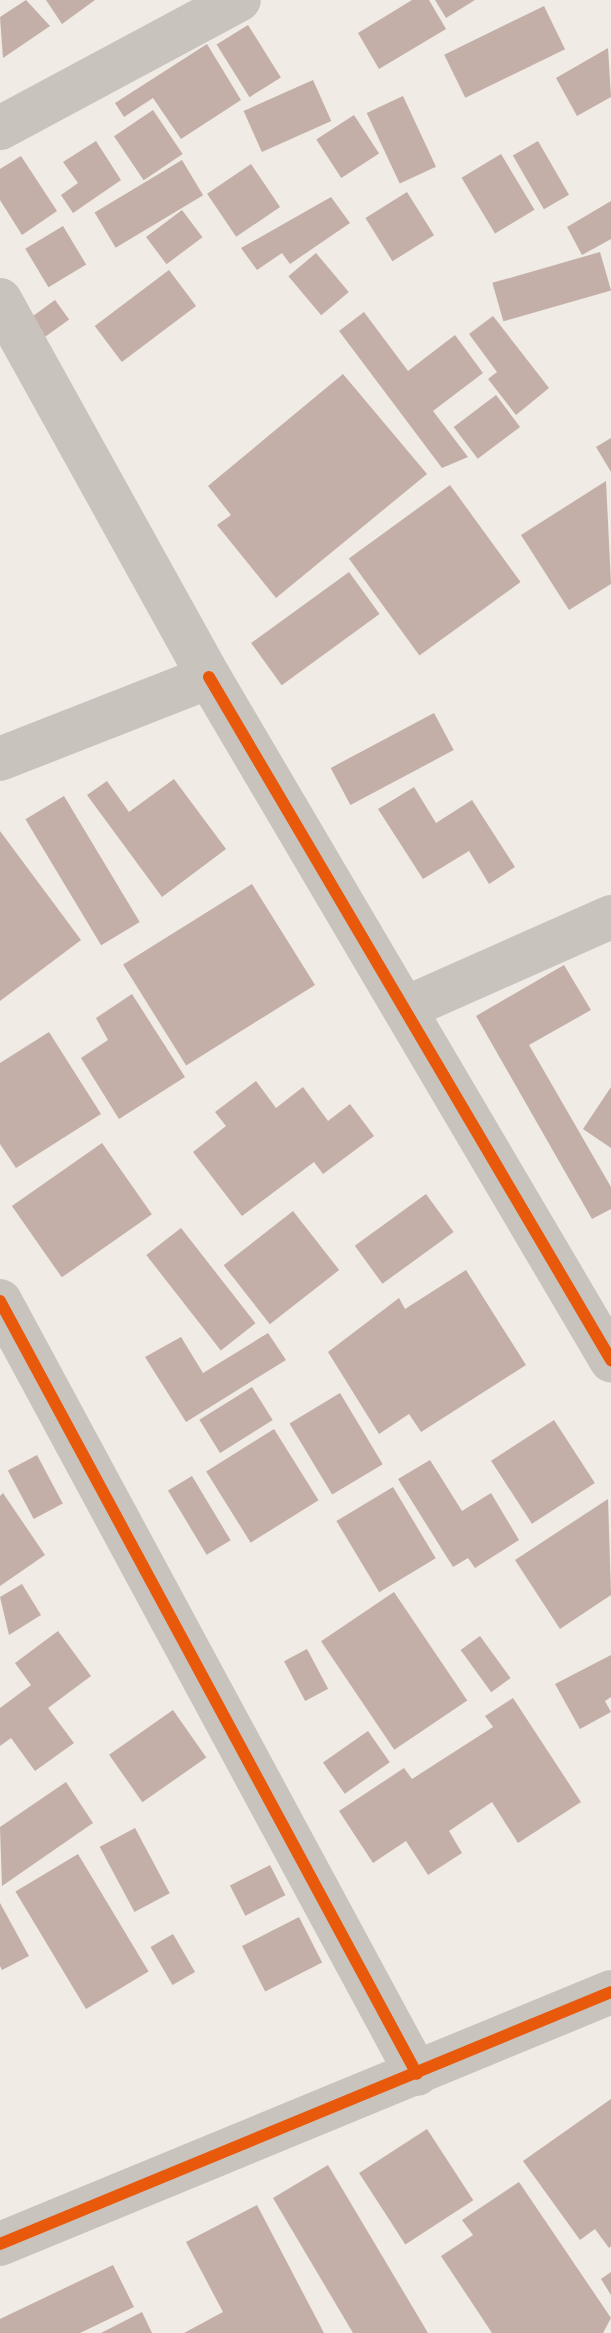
<!DOCTYPE html>
<style>
body{margin:0}
#map{position:relative;width:611px;height:2333px;overflow:hidden;background:#f0ebe5;font-family:Montserrat,sans-serif}
div>[style]{position:absolute}
[style*='--x']{left:calc(var(--x)*1px);top:calc(var(--y)*1px);width:calc(var(--w)*1px);rotate:calc(var(--a)*1deg)}
.building>*{inset:0;background:#c3afa7;transform-origin:0 0}
.minor>*{height:44px;margin:-22px;padding:0 22px;transform-origin:22px;border-radius:22px;background:#c9c3be}
.cycleway>*{height:12px;margin:-6px;padding:0 6px;transform-origin:6px;border-radius:6px;background:#e8590c}
span{translate:-50% -50%;white-space:nowrap;text-align:center;line-height:1.15;-webkit-text-stroke:6px #fbf5ee;paint-order:stroke}
</style>
<div id="map">
<div class="building">
<i style="clip-path:polygon(26px 0,50px 26px,3px 58px,0 17px)"></i>
<i style="clip-path:polygon(46px 0,95px 0,62px 24px)"></i>
<i style="clip-path:polygon(412px 0,429px 0,446px 29px,379px 69px,358px 33px)"></i>
<i style="clip-path:polygon(435px 0,475px 0,446px 18px)"></i>
<i style="left:544px;top:6px;width:48px;height:111px;rotate:64deg"></i>
<i style="left:248px;top:25px;width:62px;height:37px;rotate:58deg"></i>
<i style="clip-path:polygon(207px 44px,241px 100px,181px 139px,153px 98px,124px 117px,115px 103px)"></i>
<i style="clip-path:polygon(608px 48px,611px 97px,577px 116px,556px 78px)"></i>
<i style="left:313px;top:80px;width:45px;height:76px;rotate:66deg"></i>
<i style="left:403px;top:96px;width:78px;height:40px;rotate:65deg"></i>
<i style="left:153px;top:110px;width:53px;height:47px;rotate:56deg"></i>
<i style="left:354px;top:115px;width:46px;height:45px;rotate:57deg"></i>
<i style="clip-path:polygon(96px 141px,121px 180px,73px 213px,61px 195px,78px 183px,63px 162px)"></i>
<i style="left:538px;top:141px;width:62px;height:29px;rotate:60deg"></i>
<i style="left:501px;top:154px;width:65px;height:46px;rotate:59deg"></i>
<i style="clip-path:polygon(21px 156px,57px 211px,22px 235px,0 200px,0 169px)"></i>
<i style="left:182px;top:160px;width:41px;height:102px;rotate:59deg"></i>
<i style="left:251px;top:164px;width:52px;height:53px;rotate:56deg"></i>
<i style="left:407px;top:192px;width:51px;height:49px;rotate:58deg"></i>
<i style="clip-path:polygon(331px 197px,350px 223px,290px 264px,282px 253px,257px 270px,241px 248px)"></i>
<i style="clip-path:polygon(611px 201px,611px 239px,582px 255px,567px 227px)"></i>
<i style="left:182px;top:210px;width:34px;height:45px;rotate:53deg"></i>
<i style="left:63px;top:226px;width:45px;height:44px;rotate:59deg"></i>
<i style="left:600px;top:252px;width:40px;height:112px;rotate:74deg"></i>
<i style="left:316px;top:253px;width:51px;height:36px;rotate:50deg"></i>
<i style="left:169px;top:270px;width:45px;height:93px;rotate:53deg"></i>
<i style="left:55px;top:300px;width:24px;height:33px;rotate:54deg"></i>
<i style="clip-path:polygon(364px 312px,408px 371px,455px 335px,483px 373px,433px 411px,468px 457px,442px 468px,339px 331px)"></i>
<i style="clip-path:polygon(493px 316px,549px 388px,516px 415px,488px 379px,497px 372px,469px 334px)"></i>
<i style="clip-path:polygon(343px 374px,427px 474px,276px 598px,217px 525px,231px 515px,208px 486px)"></i>
<i style="left:496px;top:395px;width:40px;height:53px;rotate:53deg"></i>
<i style="clip-path:polygon(611px 438px,611px 472px,596px 447px)"></i>
<i style="clip-path:polygon(606px 481px,611px 584px,569px 610px,521px 535px)"></i>
<i style="left:450px;top:485px;width:120px;height:125px;rotate:54deg"></i>
<i style="left:349px;top:572px;width:52px;height:121px;rotate:54deg"></i>
<i style="left:434px;top:713px;width:42px;height:117px;rotate:62deg"></i>
<i style="clip-path:polygon(174px 779px,226px 849px,162px 897px,87px 795px,107px 781px,129px 812px)"></i>
<i style="clip-path:polygon(414px 787px,436px 823px,472px 800px,515px 867px,489px 884px,469px 851px,423px 879px,378px 809px)"></i>
<i style="left:64px;top:796px;width:147px;height:45px;rotate:59deg"></i>
<i style="clip-path:polygon(0 831px,81px 940px,0 1001px)"></i>
<i style="left:252px;top:884px;width:119px;height:152px;rotate:58deg"></i>
<i style="clip-path:polygon(564px 965px,591px 1010px,529px 1045px,611px 1187px,611px 1209px,592px 1219px,476px 1016px)"></i>
<i style="clip-path:polygon(132px 994px,185px 1077px,119px 1119px,81px 1058px,108px 1040px,96px 1018px)"></i>
<i style="clip-path:polygon(49px 1032px,101px 1114px,16px 1168px,0 1144px,0 1063px)"></i>
<i style="clip-path:polygon(256px 1081px,276px 1108px,303px 1087px,328px 1121px,350px 1104px,374px 1136px,323px 1174px,314px 1162px,242px 1216px,193px 1152px,226px 1126px,215px 1112px)"></i>
<i style="clip-path:polygon(611px 1087px,611px 1148px,583px 1129px)"></i>
<i style="left:102px;top:1143px;width:87px;height:110px;rotate:55deg"></i>
<i style="left:426px;top:1194px;width:47px;height:88px;rotate:54deg"></i>
<i style="left:293px;top:1211px;width:75px;height:88px;rotate:52deg"></i>
<i style="left:181px;top:1228px;width:121px;height:44px;rotate:52deg"></i>
<i style="clip-path:polygon(466px 1270px,526px 1365px,421px 1432px,409px 1414px,379px 1434px,328px 1352px,399px 1298px,405px 1309px)"></i>
<i style="clip-path:polygon(268px 1333px,286px 1360px,186px 1422px,145px 1357px,181px 1337px,203px 1373px)"></i>
<i style="left:252px;top:1387px;width:39px;height:62px;rotate:58deg"></i>
<i style="left:340px;top:1393px;width:83px;height:59px;rotate:59deg"></i>
<i style="left:554px;top:1420px;width:75px;height:75px;rotate:57deg"></i>
<i style="left:274px;top:1429px;width:84px;height:80px;rotate:58deg"></i>
<i style="left:37px;top:1455px;width:55px;height:33px;rotate:62deg"></i>
<i style="clip-path:polygon(430px 1460px,462px 1511px,491px 1493px,519px 1540px,475px 1568px,468px 1558px,453px 1567px,398px 1479px)"></i>
<i style="left:192px;top:1476px;width:75px;height:28px;rotate:59deg"></i>
<i style="left:393px;top:1487px;width:83px;height:66px;rotate:59deg"></i>
<i style="clip-path:polygon(3px 1493px,45px 1555px,0 1586px,0 1496px)"></i>
<i style="clip-path:polygon(608px 1499px,611px 1595px,560px 1629px,515px 1560px)"></i>
<i style="clip-path:polygon(22px 1584px,41px 1615px,9px 1635px,0 1597px)"></i>
<i style="left:394px;top:1592px;width:131px;height:88px;rotate:56deg"></i>
<i style="clip-path:polygon(58px 1631px,91px 1676px,48px 1708px,74px 1743px,35px 1771px,11px 1738px,0 1746px,0 1708px,31px 1685px,15px 1663px)"></i>
<i style="left:480px;top:1636px;width:52px;height:24px;rotate:54deg"></i>
<i style="left:307px;top:1649px;width:45px;height:26px;rotate:62deg"></i>
<i style="clip-path:polygon(611px 1655px,611px 1697px,605px 1701px,611px 1712px,580px 1729px,555px 1684px)"></i>
<i style="clip-path:polygon(513px 1698px,581px 1802px,518px 1843px,492px 1802px,449px 1831px,462px 1853px,428px 1875px,406px 1841px,373px 1863px,339px 1811px,404px 1768px,412px 1779px,493px 1727px,485px 1716px)"></i>
<i style="left:173px;top:1710px;width:58px;height:78px;rotate:55deg"></i>
<i style="left:368px;top:1731px;width:38px;height:55px;rotate:55deg"></i>
<i style="clip-path:polygon(66px 1782px,93px 1823px,2px 1886px,0 1827px)"></i>
<i style="left:135px;top:1828px;width:74px;height:40px;rotate:62deg"></i>
<i style="left:78px;top:1854px;width:137px;height:73px;rotate:59deg"></i>
<i style="left:270px;top:1865px;width:34px;height:45px;rotate:63deg"></i>
<i style="clip-path:polygon(0 1903px,29px 1956px,2px 1970px,0 1966px)"></i>
<i style="left:299px;top:1917px;width:51px;height:64px;rotate:63deg"></i>
<i style="left:173px;top:1934px;width:44px;height:26px;rotate:60deg"></i>
<i style="clip-path:polygon(611px 2099px,611px 2246px,609px 2248px,595px 2229px,580px 2240px,523px 2161px)"></i>
<i style="left:427px;top:2129px;width:85px;height:81px;rotate:57deg"></i>
<i style="clip-path:polygon(328px 2165px,428px 2333px,353px 2333px,273px 2198px)"></i>
<i style="clip-path:polygon(519px 2182px,611px 2318px,603px 2333px,492px 2333px,441px 2256px,473px 2235px,462px 2220px)"></i>
<i style="clip-path:polygon(257px 2205px,324px 2333px,184px 2333px,223px 2312px,186px 2242px)"></i>
<i style="clip-path:polygon(113px 2265px,134px 2307px,80px 2333px,0 2333px,0 2319px)"></i>
<i style="clip-path:polygon(611px 2272px,611px 2295px,601px 2279px)"></i>
<i style="clip-path:polygon(142px 2312px,152px 2333px,101px 2333px)"></i>
</div>
<div class="minor">
<i style="--x:0;--y:128;--w:271;--a:-28.2"></i>
<i style="--x:0;--y:300;--w:431;--a:61"></i>
<i style="--x:209;--y:677;--w:225;--a:158.6"></i>
<i style="--x:209;--y:677;--w:793;--a:59.52"></i>
<i style="--x:408;--y:1007;--w:222;--a:-23.9"></i>
<i style="--x:0;--y:1301;--w:878;--a:61.66"></i>
<i style="--x:0;--y:2244;--w:661;--a:-22.41"></i>
</div>
<div class="cycleway">
<i style="--x:209;--y:677;--w:793;--a:59.52"></i>
<i style="--x:0;--y:1301;--w:878;--a:61.66"></i>
<i style="--x:0;--y:2244;--w:661;--a:-22.41"></i>
</div>
</div>
